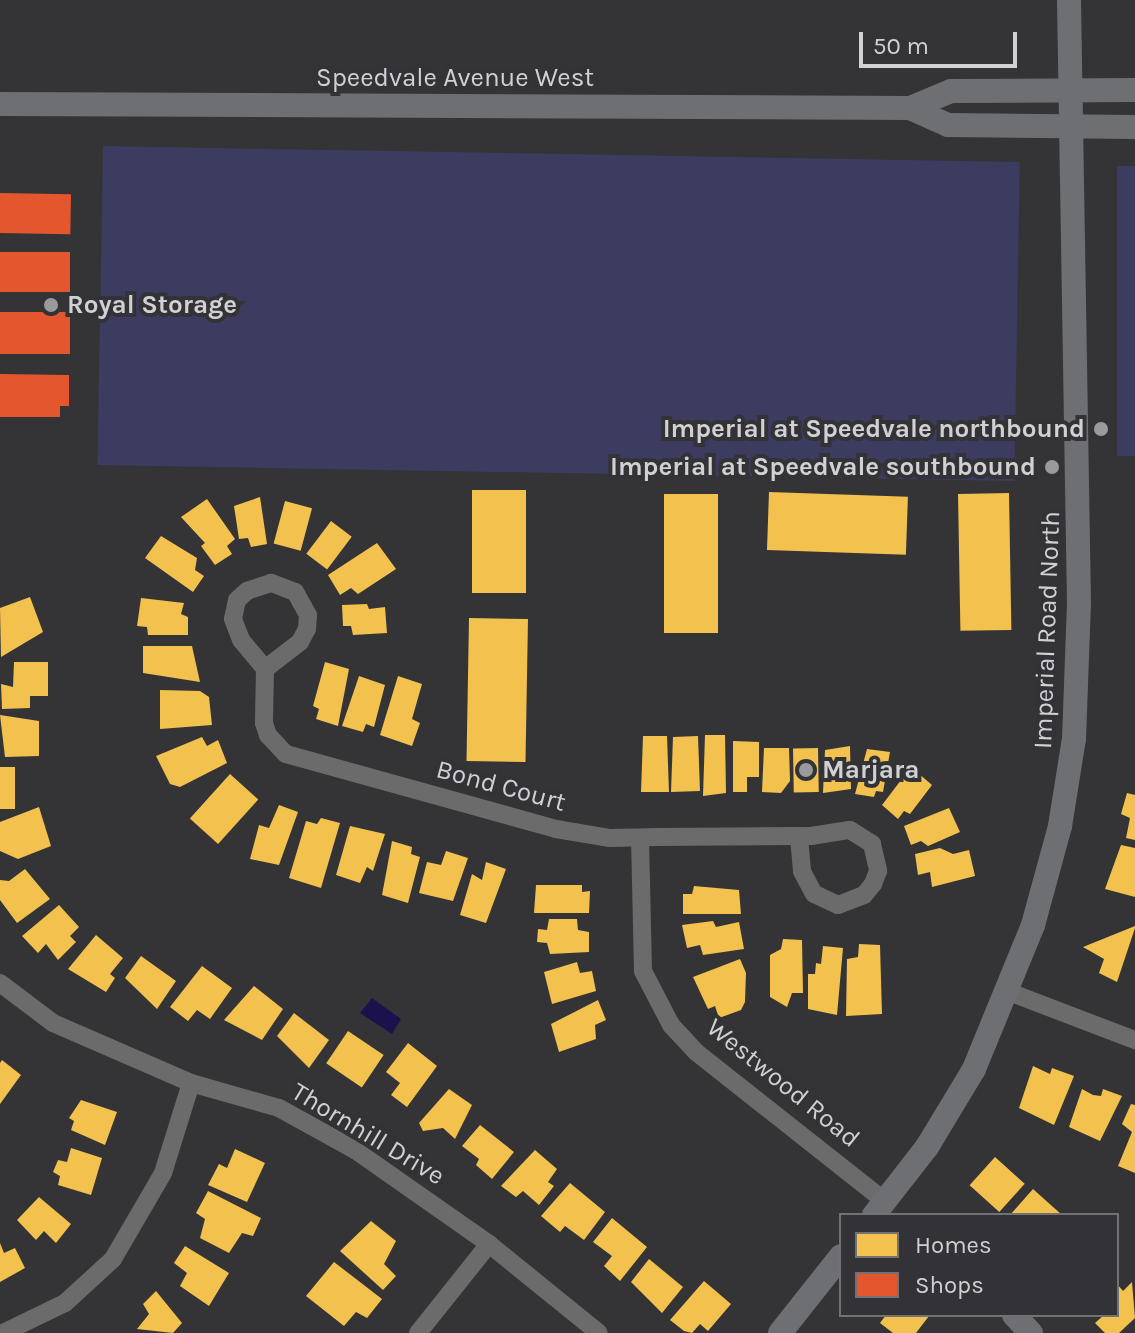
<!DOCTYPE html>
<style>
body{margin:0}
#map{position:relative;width:1135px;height:1333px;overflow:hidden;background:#343436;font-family:Karla,sans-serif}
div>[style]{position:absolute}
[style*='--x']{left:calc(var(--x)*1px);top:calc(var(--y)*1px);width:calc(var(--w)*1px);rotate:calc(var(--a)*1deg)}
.green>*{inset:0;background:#3b3c5f;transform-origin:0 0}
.water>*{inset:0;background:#1b114d}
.homes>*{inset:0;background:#f2c14e;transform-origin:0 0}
.shops>*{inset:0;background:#e4572e;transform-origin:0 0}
.street>*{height:18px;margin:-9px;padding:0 9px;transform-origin:9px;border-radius:9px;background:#6b6b6c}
.secondary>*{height:24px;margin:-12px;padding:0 12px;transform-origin:12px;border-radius:12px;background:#6e6f72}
.dots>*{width:22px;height:22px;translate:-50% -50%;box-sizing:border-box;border:4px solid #333337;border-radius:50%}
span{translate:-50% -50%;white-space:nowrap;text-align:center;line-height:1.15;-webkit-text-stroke:8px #333337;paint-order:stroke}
.street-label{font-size:26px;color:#d0d1d3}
.poi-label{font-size:26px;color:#d0d1d3;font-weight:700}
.left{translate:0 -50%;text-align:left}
.right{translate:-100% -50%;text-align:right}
.legend{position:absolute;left:839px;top:1213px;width:280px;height:104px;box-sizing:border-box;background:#333337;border:2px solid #727275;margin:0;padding:10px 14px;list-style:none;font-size:24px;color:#d0d1d3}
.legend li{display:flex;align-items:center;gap:16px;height:40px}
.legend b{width:40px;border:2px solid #727275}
.scale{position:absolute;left:859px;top:32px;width:158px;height:36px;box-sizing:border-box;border:4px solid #d0d1d3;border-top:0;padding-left:10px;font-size:24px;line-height:28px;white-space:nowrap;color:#d0d1d3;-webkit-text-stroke:6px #333337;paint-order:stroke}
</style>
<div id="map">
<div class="green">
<i style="left:103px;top:146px;width:917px;height:319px;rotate:1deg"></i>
<i style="left:1117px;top:166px;width:18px;height:290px"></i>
</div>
<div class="water">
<i style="clip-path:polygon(372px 998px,401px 1019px,392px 1034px,360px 1013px)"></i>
</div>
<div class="homes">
<i style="left:472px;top:490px;width:54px;height:103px"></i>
<i style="left:769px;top:492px;width:139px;height:58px;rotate:2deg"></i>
<i style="left:1009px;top:493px;width:137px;height:51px;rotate:89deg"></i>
<i style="left:718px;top:494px;width:139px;height:54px;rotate:90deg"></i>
<i style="clip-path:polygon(260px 497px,267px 544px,251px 547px,248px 538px,239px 539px,234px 506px)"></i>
<i style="clip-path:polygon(207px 499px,235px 539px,227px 546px,232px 554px,215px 565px,201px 546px,205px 543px,181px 517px)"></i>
<i style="left:285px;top:501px;width:28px;height:44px;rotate:15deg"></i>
<i style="left:331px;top:521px;width:26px;height:41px;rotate:37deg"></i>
<i style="clip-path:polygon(161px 536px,197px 558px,195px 570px,204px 576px,193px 592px,145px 558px)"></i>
<i style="clip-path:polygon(377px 543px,396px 569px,358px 594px,351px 588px,340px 595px,328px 575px)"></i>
<i style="clip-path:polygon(30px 597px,43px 632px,1px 657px,0 608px)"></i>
<i style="clip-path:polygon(141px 598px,184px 603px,181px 614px,188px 617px,188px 635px,148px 635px,147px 627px,137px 626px)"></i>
<i style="clip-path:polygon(367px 604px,369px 609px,385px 607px,387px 633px,353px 635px,351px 626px,343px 626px,342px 605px)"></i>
<i style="left:469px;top:618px;width:59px;height:143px;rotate:1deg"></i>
<i style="clip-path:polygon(143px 646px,192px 646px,200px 682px,143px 673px)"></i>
<i style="clip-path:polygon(14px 662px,48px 662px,48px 696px,30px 696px,30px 708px,2px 709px,1px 684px,13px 687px)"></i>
<i style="clip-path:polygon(325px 662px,349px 669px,338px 726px,316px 719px,319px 709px,313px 706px)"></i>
<i style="clip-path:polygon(359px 676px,385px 685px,374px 727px,366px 724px,363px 732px,342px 726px)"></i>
<i style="clip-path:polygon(398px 676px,422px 684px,412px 719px,420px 723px,412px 746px,380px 735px)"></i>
<i style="clip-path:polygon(160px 690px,200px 691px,209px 697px,212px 725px,160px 729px)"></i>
<i style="clip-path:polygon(0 715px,39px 721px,39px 756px,5px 757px)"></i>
<i style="clip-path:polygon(705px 735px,725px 735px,726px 793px,703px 796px)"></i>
<i style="clip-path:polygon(643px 736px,667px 736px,669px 792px,641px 792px)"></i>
<i style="clip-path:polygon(698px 736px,700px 791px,671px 792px,673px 737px)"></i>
<i style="clip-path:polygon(202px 737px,207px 746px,218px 740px,227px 763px,180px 787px,170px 784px,156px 756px)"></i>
<i style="clip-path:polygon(733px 741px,759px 742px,759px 777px,747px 777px,747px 792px,733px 792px)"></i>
<i style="clip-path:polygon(850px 746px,851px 789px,823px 793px,825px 750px)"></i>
<i style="clip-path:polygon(764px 748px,789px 748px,790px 781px,781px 793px,762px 792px)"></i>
<i style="left:818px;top:748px;width:44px;height:25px;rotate:89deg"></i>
<i style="clip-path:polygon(867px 749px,890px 752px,883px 792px,876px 791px,874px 797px,855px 794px)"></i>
<i style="left:0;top:767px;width:15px;height:42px"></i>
<i style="clip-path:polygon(911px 767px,932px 785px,910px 814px,904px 811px,898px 819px,882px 805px)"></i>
<i style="left:230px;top:774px;width:38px;height:60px;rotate:42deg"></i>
<i style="clip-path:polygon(1127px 793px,1135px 795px,1135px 840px,1126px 838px,1130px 818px,1121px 814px)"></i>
<i style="clip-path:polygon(279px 805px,298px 812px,279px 865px,250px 859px,259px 825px,269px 828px)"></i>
<i style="clip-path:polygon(39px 807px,51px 846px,18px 859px,0 851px,0 822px)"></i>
<i style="clip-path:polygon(949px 808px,960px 832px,928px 846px,921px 841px,911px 845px,904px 826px)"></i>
<i style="clip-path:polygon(321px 818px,340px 823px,321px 888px,289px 878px,306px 821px,317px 824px)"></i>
<i style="clip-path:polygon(350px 826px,385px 834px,373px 871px,367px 867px,360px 883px,336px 875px)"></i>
<i style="clip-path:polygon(392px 841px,412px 847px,411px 854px,420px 857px,408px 903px,382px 895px)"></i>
<i style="clip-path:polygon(1121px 845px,1135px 848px,1135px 897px,1105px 889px)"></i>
<i style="clip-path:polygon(940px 848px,953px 854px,969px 850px,975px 876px,932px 887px,930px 872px,918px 875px,915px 854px)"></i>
<i style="clip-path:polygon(446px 851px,468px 858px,453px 901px,419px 893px,427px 862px,441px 865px)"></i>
<i style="clip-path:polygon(486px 862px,506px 869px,486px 923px,460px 915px,472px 874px,482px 880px)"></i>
<i style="clip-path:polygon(25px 869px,50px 899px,17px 923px,0 900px,0 880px,9px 881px)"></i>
<i style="clip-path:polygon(536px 885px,582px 885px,582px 892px,590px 891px,589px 913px,534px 913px)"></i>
<i style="clip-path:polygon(694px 886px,739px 890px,741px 914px,683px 914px,683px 894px,692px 894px)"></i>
<i style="clip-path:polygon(59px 905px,79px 927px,70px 936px,76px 942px,58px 960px,46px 944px,38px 953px,22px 936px)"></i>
<i style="clip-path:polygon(549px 919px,577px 919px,578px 930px,589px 932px,589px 952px,550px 954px,547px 943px,537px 942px,538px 929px,547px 930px)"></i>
<i style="clip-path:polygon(713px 921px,716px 927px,739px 922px,744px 949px,703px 955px,700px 945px,687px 948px,682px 925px)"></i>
<i style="clip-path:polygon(1135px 926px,1135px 928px,1117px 982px,1099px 973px,1104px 959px,1083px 947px)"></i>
<i style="clip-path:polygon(96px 935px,123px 958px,110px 974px,115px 978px,106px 992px,68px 969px)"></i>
<i style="clip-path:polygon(783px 939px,802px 940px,803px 993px,792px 993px,787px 1007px,770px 997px,770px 955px,781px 949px)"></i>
<i style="clip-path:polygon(859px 944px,880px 945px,882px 1014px,846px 1016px,847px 959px,858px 957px)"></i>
<i style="clip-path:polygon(823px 946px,843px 948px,837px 1015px,808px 1009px,808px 974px,815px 974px,816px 963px,821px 964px)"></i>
<i style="clip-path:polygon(141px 956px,176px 981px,157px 1009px,125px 978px)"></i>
<i style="clip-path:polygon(740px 959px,746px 973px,745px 1002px,741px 1010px,719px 1018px,715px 1006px,708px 1009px,693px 977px)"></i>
<i style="clip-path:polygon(577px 962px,580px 973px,592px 971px,596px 991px,552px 1004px,544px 972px)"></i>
<i style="clip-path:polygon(202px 966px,232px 988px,210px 1019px,197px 1010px,188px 1021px,170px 1007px)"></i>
<i style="clip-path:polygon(254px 986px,283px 1009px,262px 1040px,224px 1020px)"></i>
<i style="clip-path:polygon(598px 1000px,606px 1020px,595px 1025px,596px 1039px,559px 1052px,551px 1024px)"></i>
<i style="clip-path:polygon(294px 1013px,329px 1040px,309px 1068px,277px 1036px)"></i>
<i style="left:348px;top:1031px;width:43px;height:39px;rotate:34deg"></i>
<i style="clip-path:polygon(408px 1043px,437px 1066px,407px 1107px,391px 1095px,400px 1083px,386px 1072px)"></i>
<i style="clip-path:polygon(2px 1060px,21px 1075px,0 1104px,0 1063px)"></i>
<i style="clip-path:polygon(1033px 1066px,1050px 1074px,1052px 1068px,1074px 1076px,1054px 1125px,1019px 1108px)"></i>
<i style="clip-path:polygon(449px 1089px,472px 1105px,455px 1139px,443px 1128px,423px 1131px,419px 1123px)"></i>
<i style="clip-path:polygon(1082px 1089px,1093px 1095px,1101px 1096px,1103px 1089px,1122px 1096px,1100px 1141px,1069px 1127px)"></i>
<i style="clip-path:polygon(81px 1100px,117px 1112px,105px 1145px,71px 1130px,74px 1121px,69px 1118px)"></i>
<i style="clip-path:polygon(1131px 1104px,1135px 1105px,1135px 1173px,1118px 1166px,1132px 1132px,1122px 1124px)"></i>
<i style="clip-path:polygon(480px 1125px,514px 1152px,492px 1179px,476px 1165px,479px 1159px,462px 1146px)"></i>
<i style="clip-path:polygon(71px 1148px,102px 1158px,91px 1195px,58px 1185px,60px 1176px,53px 1172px,58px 1160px,67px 1162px)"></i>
<i style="clip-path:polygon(235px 1149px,265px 1163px,247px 1202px,208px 1185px,219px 1164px,227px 1168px)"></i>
<i style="clip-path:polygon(535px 1150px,557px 1169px,548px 1182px,554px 1186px,539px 1205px,523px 1191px,516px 1197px,501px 1186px)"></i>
<i style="left:995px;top:1157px;width:40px;height:38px;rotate:42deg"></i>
<i style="clip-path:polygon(570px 1183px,605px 1212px,584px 1240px,565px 1226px,560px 1232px,541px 1216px)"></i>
<i style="clip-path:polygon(1033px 1189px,1062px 1215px,1010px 1215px)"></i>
<i style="clip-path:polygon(208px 1191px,261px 1218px,253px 1236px,242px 1233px,229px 1253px,200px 1238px,205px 1219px,196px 1213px)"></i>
<i style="clip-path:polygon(39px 1197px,71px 1224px,56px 1243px,44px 1231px,36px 1240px,17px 1220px)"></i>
<i style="clip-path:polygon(612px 1218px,647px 1247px,620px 1281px,604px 1266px,612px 1256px,593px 1242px)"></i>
<i style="clip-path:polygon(371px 1221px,396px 1241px,384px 1264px,396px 1276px,383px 1290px,340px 1251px)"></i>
<i style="clip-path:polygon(0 1243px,4px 1253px,15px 1248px,25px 1268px,0 1282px)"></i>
<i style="clip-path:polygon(185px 1246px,229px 1273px,209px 1306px,180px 1286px,187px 1273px,174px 1263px)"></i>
<i style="clip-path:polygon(649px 1259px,683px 1287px,662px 1313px,631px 1282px)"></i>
<i style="clip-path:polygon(334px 1262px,382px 1299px,367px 1318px,356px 1312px,344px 1326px,306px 1296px)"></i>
<i style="clip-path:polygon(704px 1281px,731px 1304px,708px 1331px,700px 1324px,692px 1333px,684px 1331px,670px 1320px)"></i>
<i style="clip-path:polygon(1132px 1282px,1135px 1318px,1119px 1333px,1105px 1333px,1095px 1323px,1104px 1315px,1117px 1315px,1117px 1284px,1123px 1291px)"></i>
<i style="clip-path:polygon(156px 1291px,182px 1323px,173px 1333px,137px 1329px,149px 1314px,143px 1304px)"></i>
<i style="clip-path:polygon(886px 1315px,927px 1315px,929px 1316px,916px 1333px,893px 1333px,880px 1323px)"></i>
</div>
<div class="shops">
<i style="left:0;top:193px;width:71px;height:40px;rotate:1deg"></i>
<i style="left:0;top:252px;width:70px;height:40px"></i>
<i style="left:0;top:312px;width:70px;height:42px"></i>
<i style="clip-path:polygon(0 374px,69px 375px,69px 406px,60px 406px,60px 417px,0 417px)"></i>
</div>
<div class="street">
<i style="--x:265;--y:669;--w:44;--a:-37.6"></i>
<i style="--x:300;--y:642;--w:15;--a:-62"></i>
<i style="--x:307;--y:629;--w:14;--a:-86"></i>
<i style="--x:308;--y:615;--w:26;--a:-119"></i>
<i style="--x:295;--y:592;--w:26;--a:-159"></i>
<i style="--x:271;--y:583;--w:25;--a:162"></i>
<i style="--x:247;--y:591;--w:13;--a:138"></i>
<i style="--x:237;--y:600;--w:19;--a:102"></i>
<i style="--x:233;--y:619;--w:22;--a:69"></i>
<i style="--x:241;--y:640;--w:38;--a:50"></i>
<i style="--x:265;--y:669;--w:54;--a:91.1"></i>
<i style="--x:264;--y:723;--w:13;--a:72"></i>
<i style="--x:268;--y:735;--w:26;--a:47"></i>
<i style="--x:286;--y:754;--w:280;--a:15.5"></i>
<i style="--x:556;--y:829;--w:55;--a:9.5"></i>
<i style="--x:610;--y:838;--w:48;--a:-1.2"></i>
<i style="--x:658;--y:837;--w:139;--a:-0.4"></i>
<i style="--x:797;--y:836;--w:14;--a:0"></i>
<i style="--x:811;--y:836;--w:39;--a:-9"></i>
<i style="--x:850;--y:830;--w:26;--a:32"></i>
<i style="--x:872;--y:844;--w:28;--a:77"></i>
<i style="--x:878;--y:871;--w:14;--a:111"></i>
<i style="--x:873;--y:884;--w:14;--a:129"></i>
<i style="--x:864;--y:895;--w:28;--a:159"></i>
<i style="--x:838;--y:905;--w:26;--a:-155"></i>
<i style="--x:814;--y:894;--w:26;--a:-118"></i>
<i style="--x:802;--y:871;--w:35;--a:-95"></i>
<i style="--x:640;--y:838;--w:133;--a:88.7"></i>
<i style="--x:643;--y:971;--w:61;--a:62.6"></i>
<i style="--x:671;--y:1025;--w:37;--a:47"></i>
<i style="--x:696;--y:1052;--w:241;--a:38.3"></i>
<i style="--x:0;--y:983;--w:66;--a:37"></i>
<i style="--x:53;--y:1023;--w:150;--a:23.5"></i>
<i style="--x:191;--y:1083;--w:91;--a:15.9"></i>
<i style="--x:279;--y:1108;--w:87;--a:28.9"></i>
<i style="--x:355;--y:1150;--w:164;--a:35"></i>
<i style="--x:489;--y:1244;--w:141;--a:39"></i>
<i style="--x:1009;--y:992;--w:135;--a:20.9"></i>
<i style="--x:3;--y:1333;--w:69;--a:-25.8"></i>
<i style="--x:65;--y:1303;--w:65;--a:-42.5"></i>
<i style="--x:113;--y:1259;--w:99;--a:-59.8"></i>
<i style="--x:163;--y:1173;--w:94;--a:-72.7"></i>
<i style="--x:418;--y:1333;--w:114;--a:-51.4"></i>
</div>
<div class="secondary">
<i style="--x:0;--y:104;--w:910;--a:0.25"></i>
<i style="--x:910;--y:108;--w:42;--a:24.1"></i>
<i style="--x:948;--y:125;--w:187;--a:0.6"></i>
<i style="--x:910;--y:108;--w:44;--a:-22.5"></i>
<i style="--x:951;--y:91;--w:184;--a:-0.3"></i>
<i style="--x:874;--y:1215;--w:86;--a:-52.1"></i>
<i style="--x:927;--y:1147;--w:91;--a:-58.9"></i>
<i style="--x:974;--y:1069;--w:156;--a:-67.7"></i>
<i style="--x:1033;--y:925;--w:103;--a:-74.7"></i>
<i style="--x:1060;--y:826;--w:88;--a:-80.9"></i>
<i style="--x:1074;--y:739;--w:135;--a:-87.9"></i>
<i style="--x:1079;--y:604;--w:604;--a:-90.95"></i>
<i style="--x:1014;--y:1315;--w:25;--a:47"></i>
<i style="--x:780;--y:1333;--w:98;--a:-51.6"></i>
</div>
<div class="dots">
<i style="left:51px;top:305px;background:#999a9c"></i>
<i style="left:1101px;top:429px;background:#999a9c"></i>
<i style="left:1052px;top:467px;background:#999a9c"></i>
<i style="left:806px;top:770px;background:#999a9c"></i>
</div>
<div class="street-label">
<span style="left:455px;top:78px">Speedvale Avenue West</span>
<span style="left:1047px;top:630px;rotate:-88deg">Imperial Road North</span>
<span style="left:501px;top:786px;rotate:15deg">Bond Court</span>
<span style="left:783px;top:1083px;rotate:39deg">Westwood Road</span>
<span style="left:368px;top:1134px;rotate:31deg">Thornhill Drive</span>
</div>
<div class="poi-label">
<span class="left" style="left:67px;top:305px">Royal Storage</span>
<span class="right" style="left:1085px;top:429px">Imperial at Speedvale northbound</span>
<span class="right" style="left:1036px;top:467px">Imperial at Speedvale southbound</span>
<span class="left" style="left:822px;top:770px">Marjara</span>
</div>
<ul class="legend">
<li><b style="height:22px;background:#f2c14e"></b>Homes</li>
<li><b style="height:22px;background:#e4572e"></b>Shops</li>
</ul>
<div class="scale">50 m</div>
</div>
